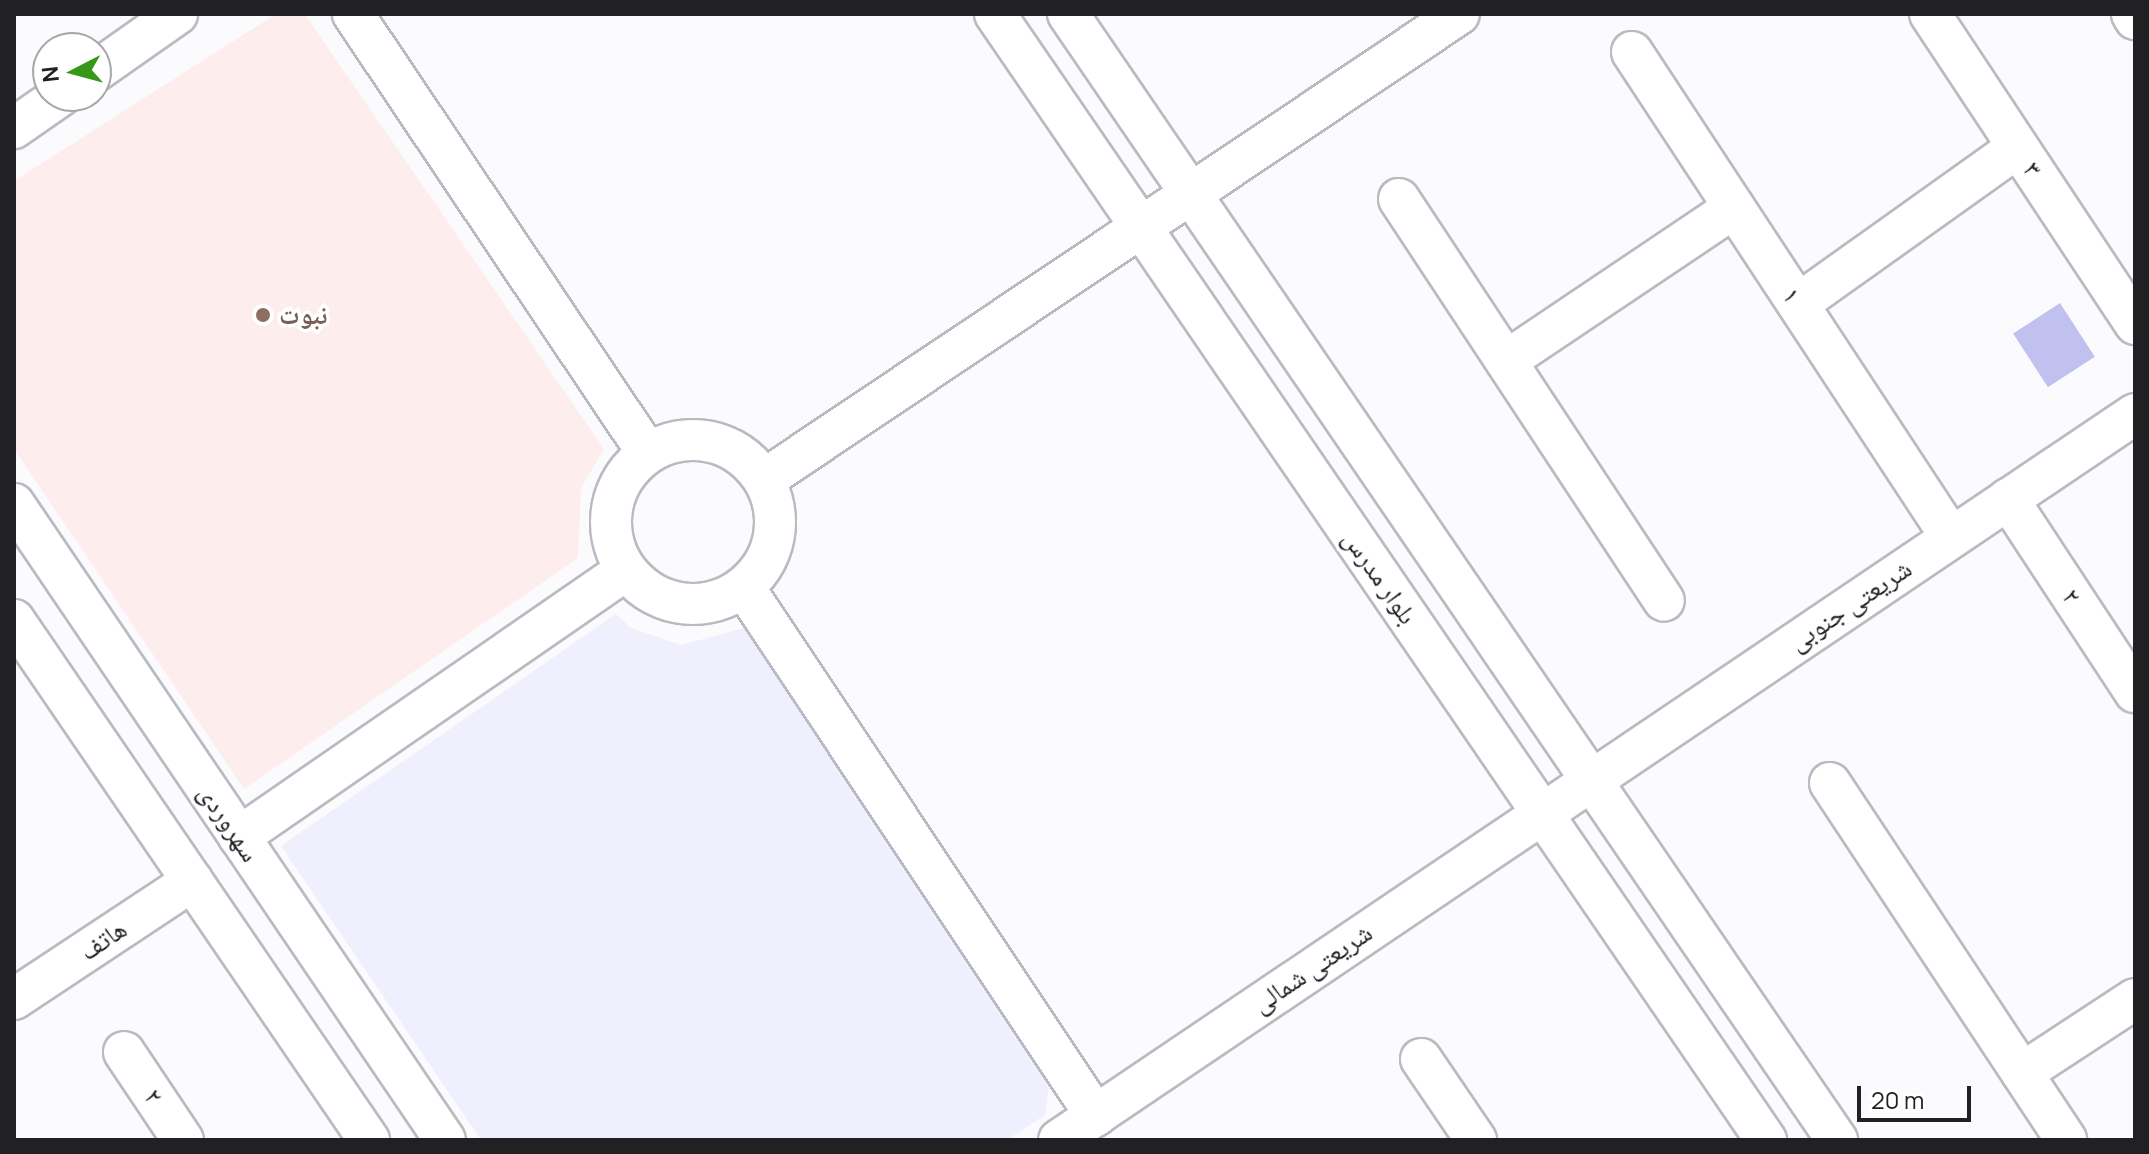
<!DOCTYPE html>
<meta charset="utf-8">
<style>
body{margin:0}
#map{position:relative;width:2149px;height:1154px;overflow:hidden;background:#fbfbfe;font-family:Manrope,"Noto Naskh Arabic",sans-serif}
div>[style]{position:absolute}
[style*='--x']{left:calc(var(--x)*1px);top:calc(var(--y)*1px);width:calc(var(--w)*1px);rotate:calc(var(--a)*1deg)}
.built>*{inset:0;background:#efeffd}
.education>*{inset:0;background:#fdeded}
.building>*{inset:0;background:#c1c1ef;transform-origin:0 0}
.roads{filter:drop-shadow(2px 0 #babac3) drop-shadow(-2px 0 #babac3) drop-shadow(0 2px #babac3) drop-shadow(0 -2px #babac3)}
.minor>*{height:40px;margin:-20px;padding:0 20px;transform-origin:20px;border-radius:20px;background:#fff}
.minor>.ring{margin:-20px;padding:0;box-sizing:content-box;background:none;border:40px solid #fff;border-radius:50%}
.dots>*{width:22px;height:22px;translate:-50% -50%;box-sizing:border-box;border:4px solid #fff;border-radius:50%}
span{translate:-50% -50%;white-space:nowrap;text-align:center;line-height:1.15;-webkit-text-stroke:7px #fff;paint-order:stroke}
.street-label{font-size:26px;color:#212124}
.education-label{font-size:26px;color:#785e54;font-weight:700}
.left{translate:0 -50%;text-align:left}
.frame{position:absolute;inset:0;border:16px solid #212124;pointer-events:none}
.north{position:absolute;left:32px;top:32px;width:80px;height:80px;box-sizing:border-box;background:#fff;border:2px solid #a6a6a7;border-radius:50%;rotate:264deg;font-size:22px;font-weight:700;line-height:32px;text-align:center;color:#212124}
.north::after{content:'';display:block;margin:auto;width:28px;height:36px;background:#379718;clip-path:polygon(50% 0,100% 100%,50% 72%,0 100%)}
.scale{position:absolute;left:1857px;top:1086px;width:114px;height:36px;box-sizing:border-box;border:4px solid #212124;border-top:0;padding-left:10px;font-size:24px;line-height:28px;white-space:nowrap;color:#212124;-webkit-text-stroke:6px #fff;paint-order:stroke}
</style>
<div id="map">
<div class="built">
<i style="clip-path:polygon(616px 614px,631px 628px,681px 645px,745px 628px,1049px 1086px,1045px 1115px,1007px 1140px,481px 1140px,281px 846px)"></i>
</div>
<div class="education">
<i style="clip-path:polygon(276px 14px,306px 16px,604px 449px,581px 488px,578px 558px,244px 789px,14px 449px,14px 181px)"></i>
</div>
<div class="building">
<i style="left:2060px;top:303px;width:64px;height:56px;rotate:57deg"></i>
</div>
<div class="roads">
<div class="minor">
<i style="--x:353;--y:14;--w:528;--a:56.13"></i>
<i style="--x:995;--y:14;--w:1365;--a:55.6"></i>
<i style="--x:1068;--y:14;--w:1364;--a:55.67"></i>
<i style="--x:1930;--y:14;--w:372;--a:56.5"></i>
<i style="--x:2132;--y:14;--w:6;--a:59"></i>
<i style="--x:1632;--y:52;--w:581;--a:56.67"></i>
<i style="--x:96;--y:71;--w:99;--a:-35.1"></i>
<i style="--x:14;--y:128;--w:56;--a:-34.8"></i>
<i style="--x:1399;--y:199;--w:481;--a:56.6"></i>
<i style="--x:1798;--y:304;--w:270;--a:-35.5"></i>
<i style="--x:1506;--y:361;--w:275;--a:-33.9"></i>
<i class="ring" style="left:611px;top:440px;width:124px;height:124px"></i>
<i style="--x:765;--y:479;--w:835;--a:-33.82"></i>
<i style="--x:2008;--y:499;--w:231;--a:56.7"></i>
<i style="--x:14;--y:504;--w:768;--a:55.88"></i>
<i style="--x:745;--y:589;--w:633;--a:56.34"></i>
<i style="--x:14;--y:620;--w:630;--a:55.68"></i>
<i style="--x:1830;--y:783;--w:428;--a:56.5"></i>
<i style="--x:239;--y:837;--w:468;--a:-34.6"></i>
<i style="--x:14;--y:999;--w:214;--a:-33.5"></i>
<i style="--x:124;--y:1052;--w:106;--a:56.2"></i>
<i style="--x:1421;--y:1059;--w:98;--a:55.8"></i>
<i style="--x:2022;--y:1073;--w:135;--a:-33.2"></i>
<i style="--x:1059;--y:1140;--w:1298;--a:-34.01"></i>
</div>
</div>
<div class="dots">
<i style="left:263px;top:315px;background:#8d6e63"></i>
</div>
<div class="street-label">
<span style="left:2033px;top:169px;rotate:57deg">۳</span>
<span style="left:1792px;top:295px;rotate:57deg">۱</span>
<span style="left:1380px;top:577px;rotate:55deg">بلوار مدرس</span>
<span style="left:2072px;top:596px;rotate:57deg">۲</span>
<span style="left:1850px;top:605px;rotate:-34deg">شریعتی جنوبی</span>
<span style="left:229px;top:823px;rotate:56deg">سهروردی</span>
<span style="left:103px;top:940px;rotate:-34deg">هاتف</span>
<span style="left:1312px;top:968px;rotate:-34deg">شریعتی شمالی</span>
<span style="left:154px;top:1096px;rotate:56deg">۲</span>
</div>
<div class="education-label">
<span class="left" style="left:279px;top:315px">نبوت</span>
</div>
<div class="frame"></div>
<div class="north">N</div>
<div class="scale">20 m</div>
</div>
